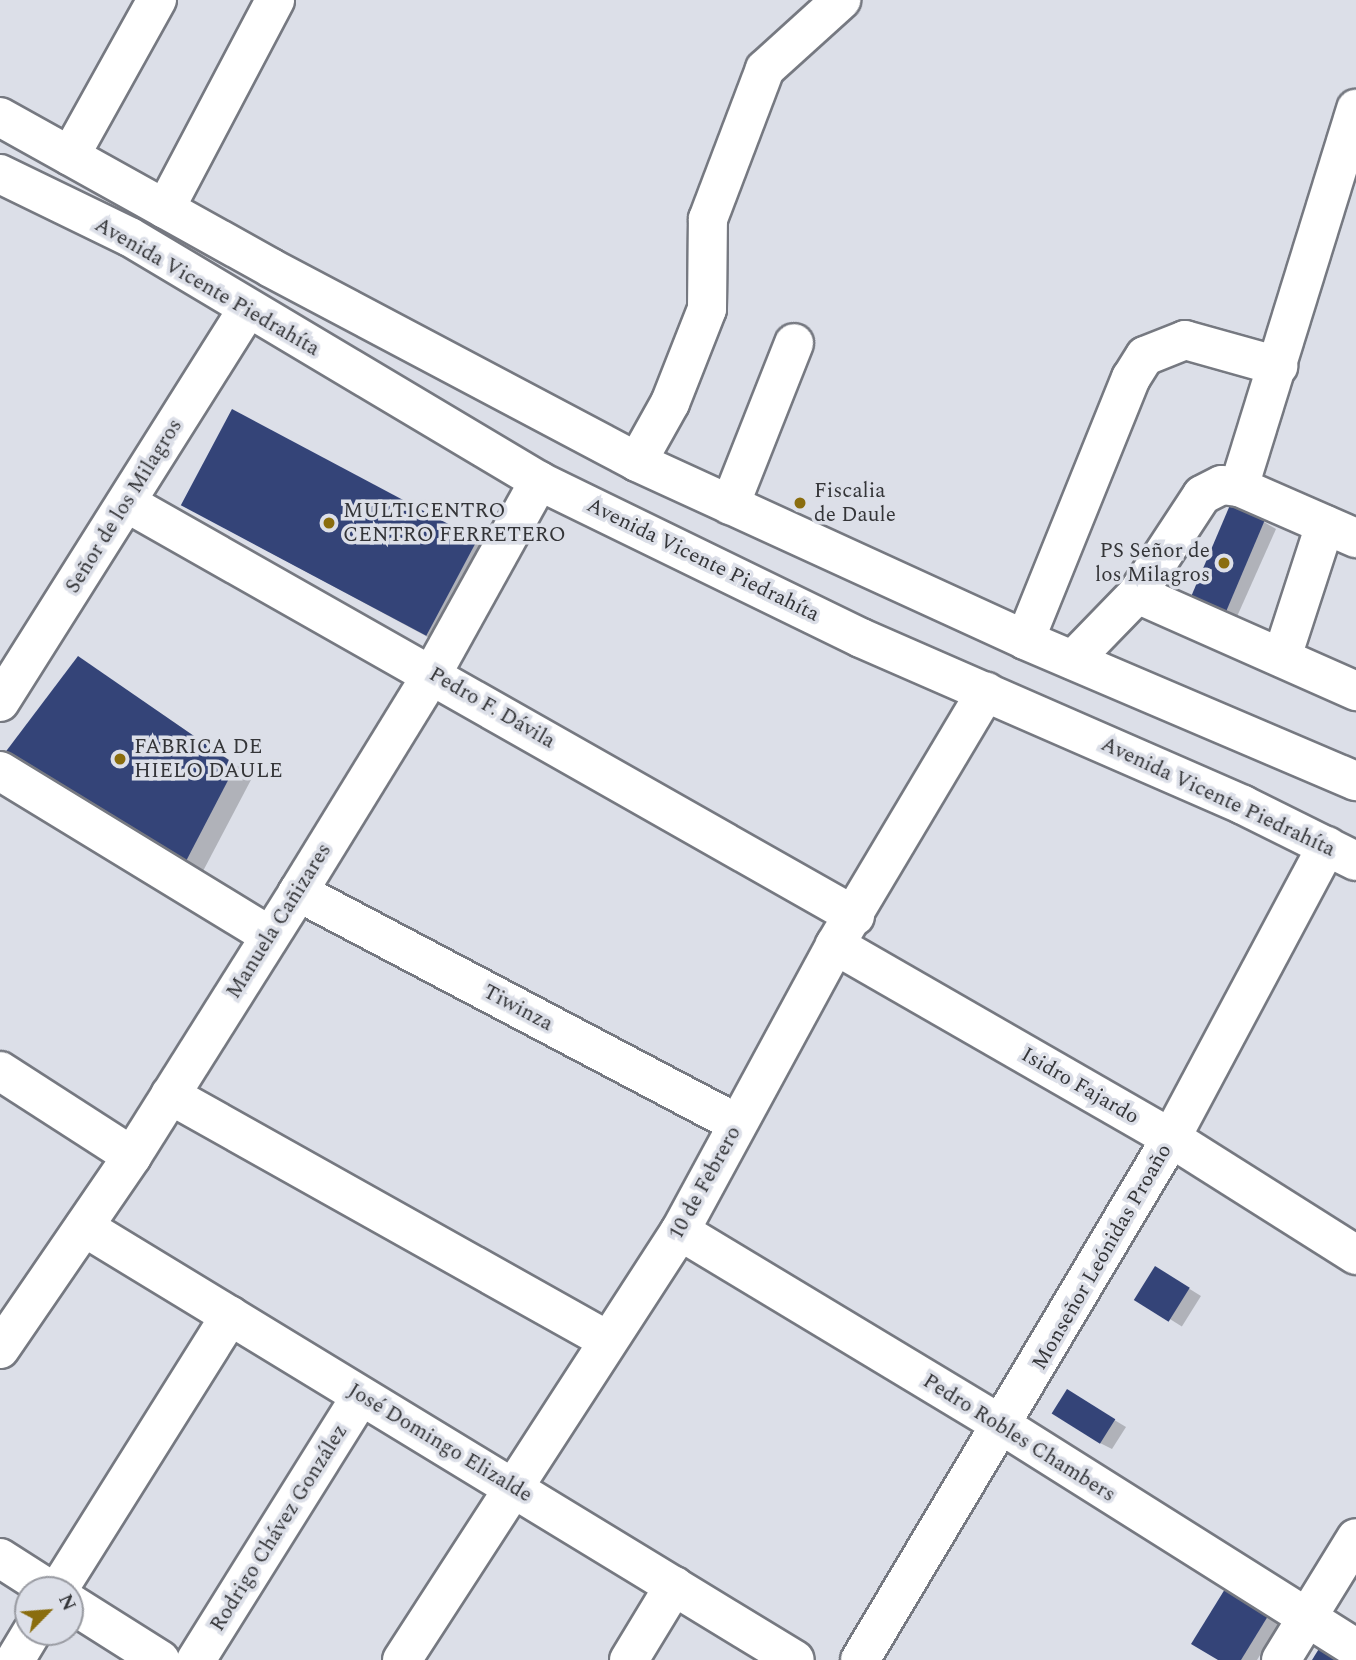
<!DOCTYPE html>
<meta charset="utf-8">
<style>
body{margin:0}
#map{position:relative;width:1356px;height:1660px;overflow:hidden;background:#dcdfe8;font-family:Spectral,serif}
div>[style]{position:absolute}
[style*='--x']{left:calc(var(--x)*1px);top:calc(var(--y)*1px);width:calc(var(--w)*1px);rotate:calc(var(--a)*1deg)}
.shadow>*{inset:0;background:#0003;transform-origin:0 0}
.building>*{inset:0;background:#344478;transform-origin:0 0}
.roads{filter:drop-shadow(2px 0 #767981) drop-shadow(-2px 0 #767981) drop-shadow(0 2px #767981) drop-shadow(0 -2px #767981)}
.minor>*{height:38px;margin:-19px;padding:0 19px;transform-origin:19px;border-radius:19px;background:#fff}
.major>*{height:38px;margin:-19px;padding:0 19px;transform-origin:19px;border-radius:19px;background:#fff}
.dots>*{width:19px;height:19px;translate:-50% -50%;box-sizing:border-box;border:4px solid #dcdfe8;border-radius:50%}
span{translate:-50% -50%;white-space:nowrap;text-align:center;line-height:1.15;-webkit-text-stroke:7px #dcdfe8;paint-order:stroke}
.street-label{font-size:21px;color:#343538}
.poi-label{font-size:21px;color:#343538}
.left{translate:0 -50%;text-align:left}
.right{translate:-100% -50%;text-align:right}
.north{position:absolute;left:14px;top:1576px;width:70px;height:70px;box-sizing:border-box;background:#dcdfe8;border:2px solid #999ba2;border-radius:50%;rotate:65deg;font-size:19px;font-weight:700;line-height:28px;text-align:center;color:#343538}
.north::after{content:'';display:block;margin:auto;width:24px;height:32px;background:#8a6d0e;clip-path:polygon(50% 0,100% 100%,50% 72%,0 100%)}
</style>
<div id="map">
<div class="shadow">
<i style="clip-path:polygon(206px 518px,476px 542px,500px 556px,450px 649px)"></i>
<i style="clip-path:polygon(1264px 522px,1276px 529px,1231px 630px,1195px 612px)"></i>
<i style="clip-path:polygon(79px 658px,253px 776px,202px 873px,185px 863px)"></i>
<i style="left:1156px;top:1268px;width:53px;height:36px;rotate:32deg"></i>
<i style="clip-path:polygon(1068px 1392px,1126px 1427px,1112px 1449px,1100px 1443px)"></i>
<i style="clip-path:polygon(1237px 1598px,1279px 1624px,1257px 1660px,1221px 1660px)"></i>
</div>
<div class="building">
<i style="left:232px;top:409px;width:278px;height:109px;rotate:28deg"></i>
<i style="left:1230px;top:505px;width:38px;height:112px;rotate:23deg"></i>
<i style="clip-path:polygon(78px 656px,236px 765px,184px 865px,4px 754px)"></i>
<i style="left:1155px;top:1266px;width:41px;height:40px;rotate:32deg"></i>
<i style="left:1067px;top:1389px;width:57px;height:29px;rotate:32deg"></i>
<i style="clip-path:polygon(1225px 1589px,1268px 1616px,1241px 1660px,1218px 1660px,1191px 1644px)"></i>
<i style="clip-path:polygon(1320px 1647px,1341px 1660px,1312px 1660px)"></i>
</div>
<div class="roads">
<div class="minor">
<i style="--x:70;--y:156;--w:179;--a:-60.9"></i>
<i style="--x:165;--y:209;--w:236;--a:-62.2"></i>
<i style="--x:637;--y:462;--w:68;--a:-60.8"></i>
<i style="--x:670;--y:403;--w:101;--a:-68.5"></i>
<i style="--x:707;--y:309;--w:90;--a:-89.4"></i>
<i style="--x:708;--y:219;--w:160;--a:-69.2"></i>
<i style="--x:765;--y:69;--w:103;--a:-42.2"></i>
<i style="--x:1239;--y:487;--w:396;--a:-72.8"></i>
<i style="--x:127;--y:503;--w:837;--a:29.57"></i>
<i style="--x:730;--y:505;--w:174;--a:-68.4"></i>
<i style="--x:1137;--y:594;--w:240;--a:23.9"></i>
<i style="--x:1025;--y:640;--w:283;--a:-68"></i>
<i style="--x:1131;--y:378;--w:26;--a:-58"></i>
<i style="--x:1145;--y:356;--w:43;--a:-21.8"></i>
<i style="--x:1185;--y:340;--w:97;--a:15.6"></i>
<i style="--x:1282;--y:657;--w:139;--a:-72"></i>
<i style="--x:1073;--y:660;--w:92;--a:-45.9"></i>
<i style="--x:1137;--y:594;--w:118;--a:-56.7"></i>
<i style="--x:1202;--y:495;--w:22;--a:-27"></i>
<i style="--x:1222;--y:485;--w:17;--a:7"></i>
<i style="--x:1239;--y:487;--w:128;--a:23.6"></i>
<i style="--x:0;--y:702;--w:463;--a:-57.8"></i>
<i style="--x:0;--y:771;--w:316;--a:31.4"></i>
<i style="--x:298;--y:892;--w:496;--a:27.8"></i>
<i style="--x:835;--y:945;--w:387;--a:29.9"></i>
<i style="--x:1171;--y:1138;--w:219;--a:32.3"></i>
<i style="--x:0;--y:1071;--w:157;--a:32.8"></i>
<i style="--x:170;--y:1095;--w:501;--a:29.28"></i>
<i style="--x:84;--y:1227;--w:832;--a:31.34"></i>
<i style="--x:680;--y:1231;--w:377;--a:31.1"></i>
<i style="--x:1003;--y:1426;--w:417;--a:32.2"></i>
<i style="--x:0;--y:1349;--w:234;--a:-55.6"></i>
<i style="--x:132;--y:1156;--w:312;--a:-57.8"></i>
<i style="--x:298;--y:892;--w:256;--a:-58.4"></i>
<i style="--x:432;--y:674;--w:221;--a:-61"></i>
<i style="--x:0;--y:1558;--w:59;--a:32.6"></i>
<i style="--x:58;--y:1590;--w:324;--a:-57.9"></i>
<i style="--x:70;--y:1603;--w:107;--a:32.3"></i>
<i style="--x:15;--y:1660;--w:33;--a:-59"></i>
<i style="--x:196;--y:1660;--w:311;--a:-58"></i>
<i style="--x:402;--y:1660;--w:511;--a:-57.06"></i>
<i style="--x:680;--y:1231;--w:325;--a:-61.5"></i>
<i style="--x:835;--y:945;--w:295;--a:-59.2"></i>
<i style="--x:629;--y:1660;--w:87;--a:-58.7"></i>
<i style="--x:860;--y:1660;--w:608;--a:-59.21"></i>
<i style="--x:1171;--y:1138;--w:331;--a:-61.9"></i>
<i style="--x:1281;--y:1660;--w:143;--a:-58.4"></i>
</div>
<div class="major">
<i style="--x:0;--y:117;--w:310;--a:29.1"></i>
<i style="--x:271;--y:268;--w:414;--a:27.9"></i>
<i style="--x:637;--y:462;--w:427;--a:24.6"></i>
<i style="--x:1025;--y:640;--w:360;--a:23.1"></i>
<i style="--x:0;--y:174;--w:144;--a:25.9"></i>
<i style="--x:130;--y:237;--w:476;--a:30.8"></i>
<i style="--x:539;--y:481;--w:358;--a:26"></i>
<i style="--x:861;--y:638;--w:417;--a:23.6"></i>
<i style="--x:1243;--y:805;--w:126;--a:26.4"></i>
</div>
</div>
<div class="dots">
<i style="left:800px;top:503px;background:#8a6d0e"></i>
<i style="left:329px;top:523px;background:#8a6d0e"></i>
<i style="left:1224px;top:563px;background:#8a6d0e"></i>
<i style="left:120px;top:759px;background:#8a6d0e"></i>
</div>
<div class="street-label">
<span style="left:207px;top:287px;rotate:30deg">Avenida Vicente Piedrahíta</span>
<span style="left:124px;top:506px;rotate:-58deg">Señor de los Milagros</span>
<span style="left:703px;top:560px;rotate:26deg">Avenida Vicente Piedrahíta</span>
<span style="left:492px;top:708px;rotate:30deg">Pedro F. Dávila</span>
<span style="left:1218px;top:797px;rotate:25deg">Avenida Vicente Piedrahíta</span>
<span style="left:279px;top:921px;rotate:-58deg">Manuela Cañizares</span>
<span style="left:518px;top:1008px;rotate:28deg">Tiwinza</span>
<span style="left:1080px;top:1086px;rotate:30deg">Isidro Fajardo</span>
<span style="left:705px;top:1183px;rotate:-61deg">10 de Febrero</span>
<span style="left:1102px;top:1257px;rotate:-60deg">Monseñor Leónidas Proaño</span>
<span style="left:1019px;top:1438px;rotate:32deg">Pedro Robles Chambers</span>
<span style="left:440px;top:1443px;rotate:31deg">José Domingo Elizalde</span>
<span style="left:279px;top:1528px;rotate:-58deg">Rodrigo Chávez González</span>
</div>
<div class="poi-label">
<span class="left" style="left:814px;top:503px">Fiscalia<br>de Daule</span>
<span class="left" style="left:343px;top:523px">MULTICENTRO<br>CENTRO FERRETERO</span>
<span class="right" style="left:1210px;top:563px">PS Señor de<br>los Milagros</span>
<span class="left" style="left:134px;top:759px">FABRICA DE<br>HIELO DAULE</span>
</div>
<div class="north">N</div>
</div>
